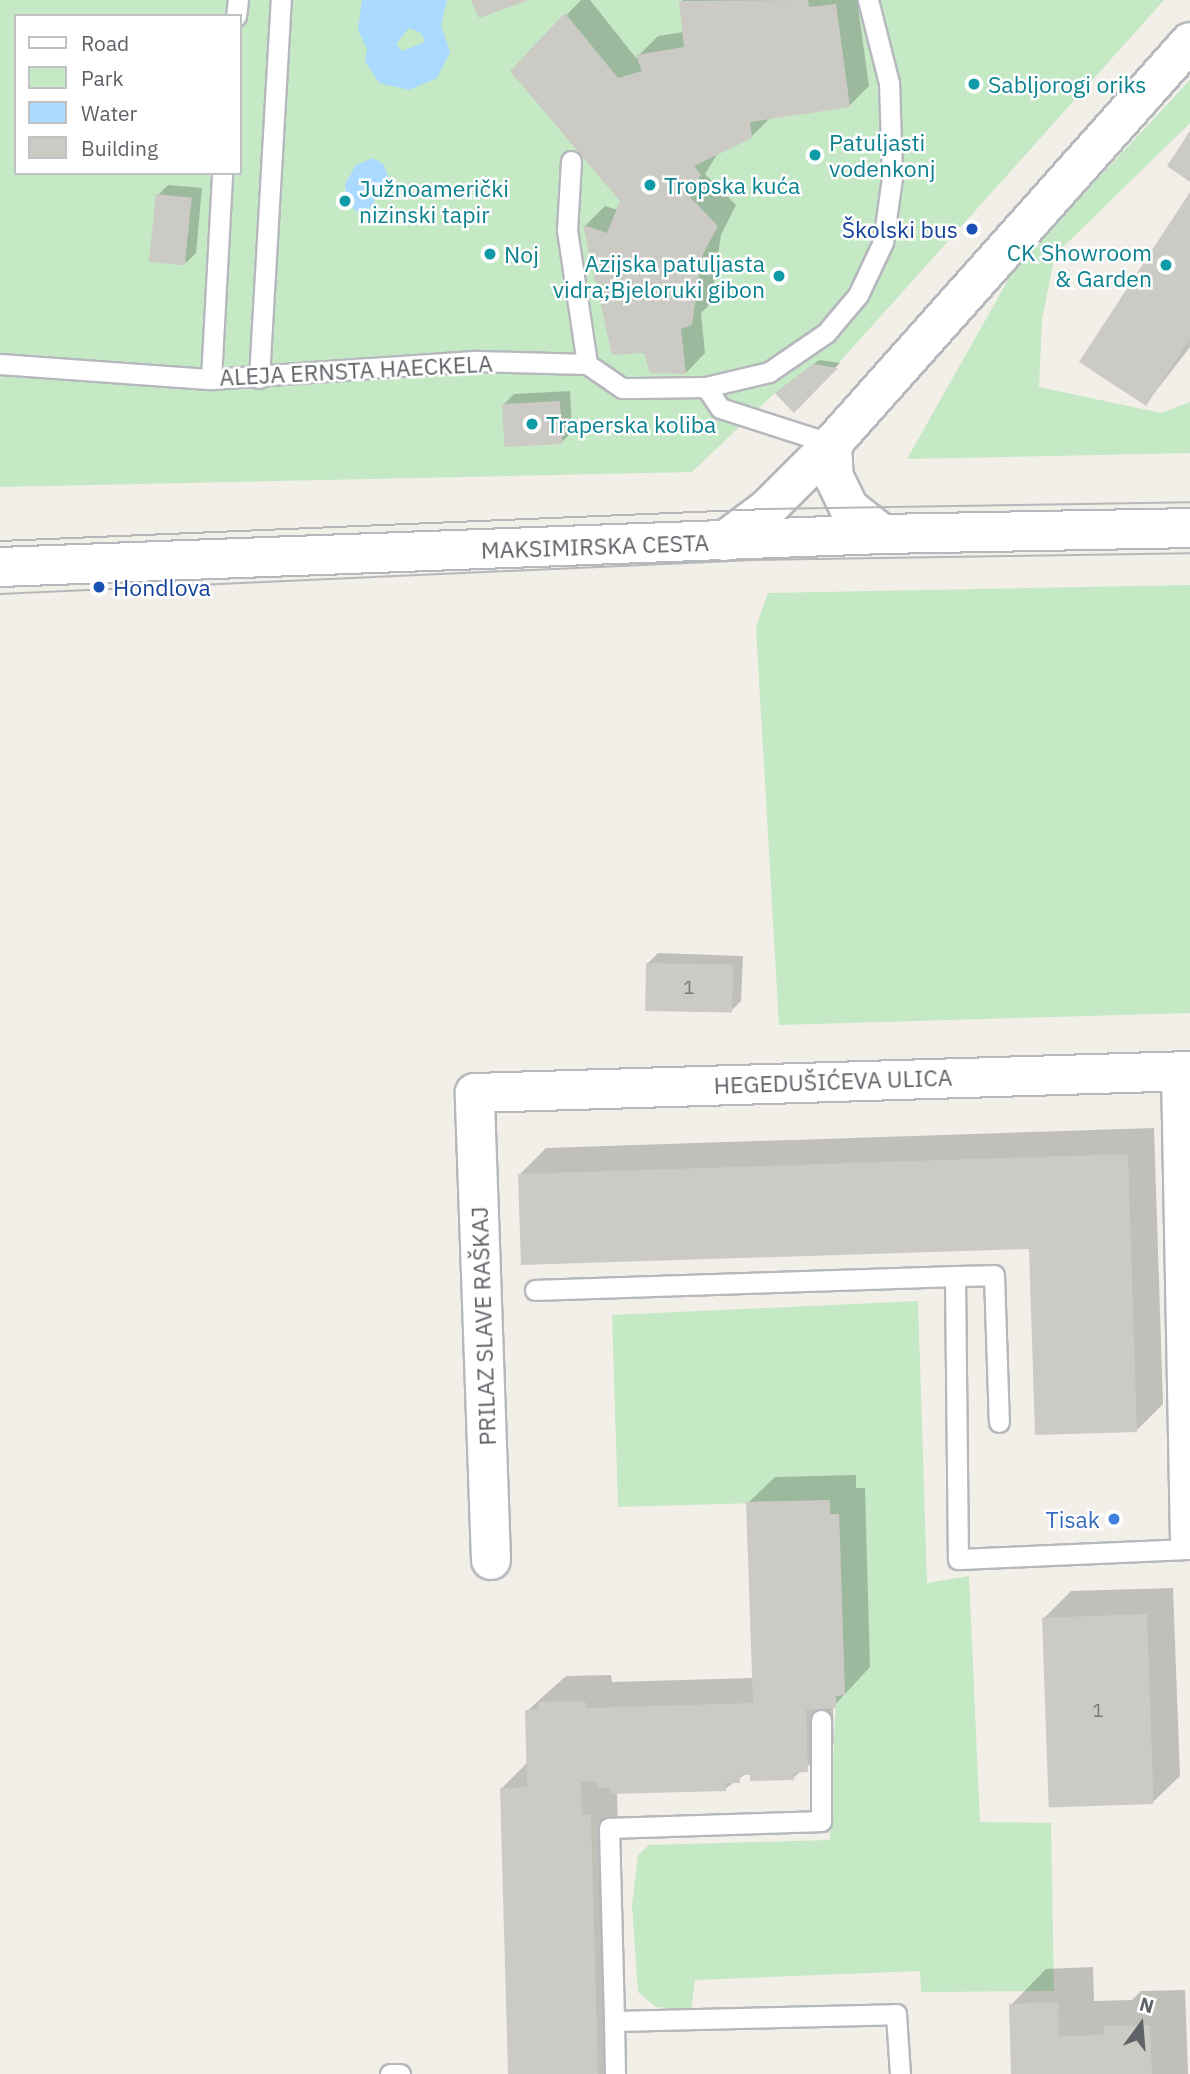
<!DOCTYPE html>
<meta charset="utf-8">
<style>
body{margin:0}
#map{position:relative;width:1190px;height:2074px;overflow:hidden;background:#f1efe8;font-family:"IBM Plex Sans",sans-serif}
div>[style]{position:absolute}
[style*='--x']{left:calc(var(--x)*1px);top:calc(var(--y)*1px);width:calc(var(--w)*1px);rotate:calc(var(--a)*1deg)}
.green>*{inset:0;background:#c5e8c5}
.water>*{inset:0;background:#aadaff}
.shadow>*{inset:0;background:#0003}
.building>*{inset:0;background:#cccac5;transform-origin:0 0}
.roads{filter:drop-shadow(2px 0 #b5b8bc) drop-shadow(-2px 0 #b5b8bc) drop-shadow(0 2px #b5b8bc) drop-shadow(0 -2px #b5b8bc)}
.service>*{height:19px;margin:-9.5px;padding:0 9.5px;transform-origin:9.5px;border-radius:9.5px;background:#fff}
.minor>*{height:38px;margin:-19px;padding:0 19px;transform-origin:19px;border-radius:19px;background:#fff}
.secondary>*{height:38px;margin:-19px;padding:0 19px;transform-origin:19px;border-radius:19px;background:#fff}
.tram>*{height:2px;margin:-1px;padding:0 1px;transform-origin:1px;border-radius:1px;background:#b6b7b8}
.dots>*{width:19px;height:19px;translate:-50% -50%;box-sizing:border-box;border:4px solid #fff;border-radius:50%}
span{translate:-50% -50%;white-space:nowrap;text-align:center;line-height:1.15;-webkit-text-stroke:5px #fff;paint-order:stroke}
.number-label{font-size:19px;color:#7a7d7f}
.number-label span{-webkit-text-stroke-width:0}
.culture-label{font-size:23px;color:#0d838f}
.left{translate:0 -50%;text-align:left}
.right{translate:-100% -50%;text-align:right}
.transit-label{font-size:23px;color:#164399}
.street-label{font-size:23px;color:#5f6368}
.shop-label{font-size:23px;color:#366cbe}
.legend{position:absolute;left:14px;top:14px;width:228px;height:161px;box-sizing:border-box;background:#fff;border:2px solid #bfc1c3;margin:0;padding:9px 12px;list-style:none;font-size:21px;color:#5f6368}
.legend li{display:flex;align-items:center;gap:14px;height:35px}
.legend b{width:35px;border:2px solid #bfc1c3}
.north{position:absolute;left:1106px;top:1990px;width:70px;height:70px;-webkit-text-stroke:5px #fff;paint-order:stroke;rotate:16deg;font-size:19px;font-weight:700;line-height:28px;text-align:center;color:#5f6368}
.north::after{content:'';display:block;margin:auto;width:24px;height:32px;background:#5f6368;clip-path:polygon(50% 0,100% 100%,50% 72%,0 100%)}
</style>
<div id="map">
<div class="green">
<i style="clip-path:polygon(evenodd,0 0,1164px 0,794px 413px,775px 393px,692px 472px,0 487px,0 0,16px 16px,240px 16px,240px 173px,16px 173px,16px 16px)"></i>
<i style="clip-path:polygon(1190px 80px,1190px 123px,1055px 255px,1042px 319px,1039px 387px,1161px 413px,1190px 402px,1190px 453px,907px 459px,1016px 266px)"></i>
<i style="clip-path:polygon(1190px 585px,1190px 1013px,779px 1025px,756px 627px,768px 593px)"></i>
<i style="clip-path:polygon(918px 1301px,927px 1583px,969px 1576px,980px 1822px,1051px 1823px,1054px 1991px,921px 1992px,920px 1971px,695px 1980px,691px 2010px,656px 2007px,638px 1992px,632px 1905px,638px 1855px,649px 1845px,830px 1840px,836px 1696px,845px 1695px,839px 1514px,830px 1514px,830px 1501px,618px 1507px,612px 1315px)"></i>
</div>
<div class="water">
<i style="clip-path:polygon(evenodd,362px 0,447px 0,441px 25px,450px 52px,437px 78px,409px 90px,379px 83px,365px 61px,367px 49px,358px 30px,362px 0,409px 28px,421px 33px,425px 42px,402px 51px,396px 44px,409px 28px)"></i>
<i style="clip-path:polygon(373px 158px,383px 164px,389px 178px,367px 213px,359px 214px,347px 202px,345px 184px,356px 165px)"></i>
</div>
<div class="shadow">
<i style="clip-path:polygon(581px 0,590px 0,636px 58px,658px 36px,684px 32px,682px 0,857px 0,869px 86px,850px 105px,771px 117px,751px 137px,718px 153px,705px 174px,736px 205px,721px 235px,711px 303px,701px 313px,705px 353px,686px 373px,646px 351px,614px 353px,585px 226px,605px 206px,618px 210px,622px 200px,512px 72px)"></i>
<i style="clip-path:polygon(168px 185px,202px 188px,196px 253px,186px 263px,158px 195px)"></i>
<i style="clip-path:polygon(1190px 195px,1190px 347px,1146px 404px)"></i>
<i style="clip-path:polygon(819px 360px,840px 363px,794px 410px,782px 388px)"></i>
<i style="clip-path:polygon(570px 391px,572px 432px,562px 442px,504px 404px,514px 394px)"></i>
<i style="clip-path:polygon(658px 953px,743px 956px,741px 1001px,731px 1011px,648px 963px)"></i>
<i style="clip-path:polygon(1154px 1128px,1163px 1404px,1137px 1430px,1031px 1247px,520px 1174px,546px 1148px)"></i>
<i style="clip-path:polygon(856px 1475px,856px 1488px,865px 1488px,870px 1667px,833px 1707px,834px 1744px,793px 1778px,747px 1773px,725px 1789px,617px 1792px,625px 2074px,510px 2074px,502px 1788px,528px 1762px,527px 1711px,566px 1676px,611px 1675px,612px 1682px,753px 1678px,748px 1503px,775px 1477px)"></i>
<i style="clip-path:polygon(1173px 1588px,1180px 1776px,1153px 1802px,1044px 1618px,1071px 1591px)"></i>
<i style="clip-path:polygon(1093px 1967px,1094px 2001px,1132px 2000px,1141px 1991px,1185px 1990px,1188px 2074px,1013px 2074px,1011px 2005px,1046px 1969px)"></i>
</div>
<div class="building">
<i style="clip-path:polygon(471px 0,529px 0,479px 18px)"></i>
<i style="clip-path:polygon(808px 0,809px 7px,836px 4px,850px 107px,750px 122px,752px 138px,694px 166px,701px 175px,687px 194px,718px 226px,702px 256px,692px 325px,681px 329px,686px 374px,650px 373px,644px 353px,612px 355px,583px 225px,607px 233px,620px 201px,510px 71px,565px 13px,618px 78px,642px 71px,636px 55px,684px 47px,679px 1px)"></i>
<i style="clip-path:polygon(1190px 131px,1190px 182px,1167px 166px)"></i>
<i style="clip-path:polygon(1190px 192px,1190px 339px,1146px 406px,1079px 362px)"></i>
<i style="left:156px;top:194px;width:36px;height:68px;rotate:6deg"></i>
<i style="clip-path:polygon(813px 364px,838px 368px,794px 413px,775px 393px)"></i>
<i style="left:560px;top:401px;width:43px;height:58px;rotate:87deg"></i>
<i style="left:646px;top:963px;width:87px;height:48px;rotate:1deg"></i>
<i style="clip-path:polygon(1128px 1154px,1137px 1432px,1035px 1435px,1029px 1249px,521px 1265px,518px 1174px)"></i>
<i style="clip-path:polygon(830px 1500px,830px 1514px,839px 1514px,845px 1695px,836px 1696px,836px 1708px,806px 1710px,808px 1772px,793px 1773px,794px 1780px,750px 1781px,750px 1775px,740px 1775px,740px 1783px,726px 1783px,726px 1791px,610px 1794px,611px 1787px,597px 1788px,597px 1781px,581px 1782px,582px 1815px,591px 1815px,598px 2074px,508px 2074px,500px 1788px,527px 1787px,525px 1710px,538px 1710px,538px 1702px,585px 1701px,586px 1708px,753px 1703px,746px 1502px)"></i>
<i style="left:1147px;top:1614px;width:190px;height:105px;rotate:88deg"></i>
<i style="clip-path:polygon(1058px 2002px,1059px 2036px,1104px 2035px,1104px 2026px,1150px 2025px,1152px 2074px,1011px 2074px,1009px 2004px)"></i>
</div>
<div class="roads">
<div class="service">
<i style="--x:236;--y:16;--w:16;--a:-83"></i>
<i style="--x:571;--y:161;--w:69;--a:93.3"></i>
<i style="--x:567;--y:230;--w:135;--a:81.5"></i>
<i style="--x:0;--y:364;--w:212;--a:4.1"></i>
<i style="--x:211;--y:379;--w:267;--a:-3.9"></i>
<i style="--x:477;--y:361;--w:110;--a:1.6"></i>
<i style="--x:587;--y:364;--w:42;--a:34.4"></i>
<i style="--x:622;--y:388;--w:14;--a:0"></i>
<i style="--x:636;--y:388;--w:70;--a:-0.8"></i>
<i style="--x:706;--y:387;--w:65;--a:-13.4"></i>
<i style="--x:769;--y:372;--w:69;--a:-34.4"></i>
<i style="--x:826;--y:333;--w:50;--a:-49.9"></i>
<i style="--x:858;--y:295;--w:59;--a:-64.7"></i>
<i style="--x:883;--y:242;--w:66;--a:-82.1"></i>
<i style="--x:892;--y:177;--w:94;--a:-91.8"></i>
<i style="--x:889;--y:83;--w:86;--a:-104.2"></i>
<i style="--x:259;--y:378;--w:379;--a:-86.7"></i>
<i style="--x:211;--y:379;--w:206;--a:-86.9"></i>
<i style="--x:706;--y:387;--w:25;--a:56"></i>
<i style="--x:720;--y:408;--w:118;--a:17.8"></i>
<i style="--x:955;--y:1276;--w:39;--a:-1"></i>
<i style="--x:994;--y:1275;--w:147;--a:88.1"></i>
<i style="--x:535;--y:1290;--w:420;--a:-1.9"></i>
<i style="--x:955;--y:1276;--w:283;--a:89.4"></i>
<i style="--x:958;--y:1559;--w:232;--a:-2.5"></i>
<i style="--x:821;--y:1720;--w:101;--a:90"></i>
<i style="--x:821;--y:1821;--w:212;--a:178.1"></i>
<i style="--x:609;--y:1828;--w:193;--a:88.5"></i>
<i style="--x:614;--y:2021;--w:282;--a:-1.4"></i>
<i style="--x:896;--y:2014;--w:60;--a:86.2"></i>
<i style="--x:614;--y:2021;--w:53;--a:88.9"></i>
<i style="--x:390;--y:2074;--w:10;--a:0"></i>
</div>
<div class="minor">
<i style="--x:832;--y:444;--w:33;--a:87"></i>
<i style="--x:834;--y:477;--w:34;--a:64"></i>
<i style="--x:849;--y:508;--w:42;--a:38.2"></i>
<i style="--x:724;--y:541;--w:54;--a:-36.7"></i>
<i style="--x:767;--y:509;--w:92;--a:-45"></i>
<i style="--x:832;--y:444;--w:538;--a:-48.31"></i>
<i style="--x:1181;--y:1072;--w:468;--a:88.9"></i>
<i style="--x:491;--y:1560;--w:467;--a:-92"></i>
<i style="--x:475;--y:1093;--w:715;--a:-1.76"></i>
</div>
<div class="secondary">
<i style="--x:0;--y:567;--w:883;--a:-2.14"></i>
<i style="--x:882;--y:534;--w:308;--a:-1.1"></i>
</div>
</div>
<div class="tram">
<i style="--x:0;--y:541;--w:768;--a:-2.39"></i>
<i style="--x:767;--y:509;--w:423;--a:-0.9"></i>
<i style="--x:0;--y:594;--w:754;--a:-2.59"></i>
<i style="--x:753;--y:560;--w:437;--a:-0.9"></i>
</div>
<div class="dots">
<i style="left:974px;top:84px;background:#0f9aa8"></i>
<i style="left:815px;top:155px;background:#0f9aa8"></i>
<i style="left:650px;top:185px;background:#0f9aa8"></i>
<i style="left:345px;top:201px;background:#0f9aa8"></i>
<i style="left:972px;top:229px;background:#1a4fb4"></i>
<i style="left:490px;top:254px;background:#0f9aa8"></i>
<i style="left:1166px;top:265px;background:#0f9aa8"></i>
<i style="left:779px;top:276px;background:#0f9aa8"></i>
<i style="left:532px;top:424px;background:#0f9aa8"></i>
<i style="left:99px;top:587px;background:#1a4fb4"></i>
<i style="left:1114px;top:1519px;background:#3f7fe0"></i>
</div>
<div class="number-label">
<span style="left:689px;top:988px">1</span>
<span style="left:1098px;top:1711px">1</span>
</div>
<div class="culture-label">
<span class="left" style="left:988px;top:84px">Sabljorogi oriks</span>
<span class="left" style="left:829px;top:155px">Patuljasti<br>vodenkonj</span>
<span class="left" style="left:664px;top:185px">Tropska kuća</span>
<span class="left" style="left:359px;top:201px">Južnoamerički<br>nizinski tapir</span>
<span class="right" style="left:1152px;top:265px">CK Showroom<br>&amp; Garden</span>
<span class="left" style="left:504px;top:254px">Noj</span>
<span class="right" style="left:765px;top:276px">Azijska patuljasta<br>vidra;Bjeloruki gibon</span>
<span class="left" style="left:546px;top:424px">Traperska koliba</span>
</div>
<div class="transit-label">
<span class="right" style="left:958px;top:229px">Školski bus</span>
<span class="left" style="left:113px;top:587px">Hondlova</span>
</div>
<div class="street-label">
<span style="left:356px;top:370px;rotate:-3deg">ALEJA ERNSTA HAECKELA</span>
<span style="left:595px;top:546px;rotate:-2deg">MAKSIMIRSKA CESTA</span>
<span style="left:833px;top:1081px;rotate:-2deg">HEGEDUŠIĆEVA ULICA</span>
<span style="left:483px;top:1326px;rotate:-92deg">PRILAZ SLAVE RAŠKAJ</span>
</div>
<div class="shop-label">
<span class="right" style="left:1100px;top:1519px">Tisak</span>
</div>
<ul class="legend">
<li><b style="height:9px;background:#fff"></b>Road</li>
<li><b style="height:19px;background:#c5e8c5"></b>Park</li>
<li><b style="height:19px;background:#aadaff"></b>Water</li>
<li><b style="height:19px;background:#cccac5"></b>Building</li>
</ul>
<div class="north">N</div>
</div>
